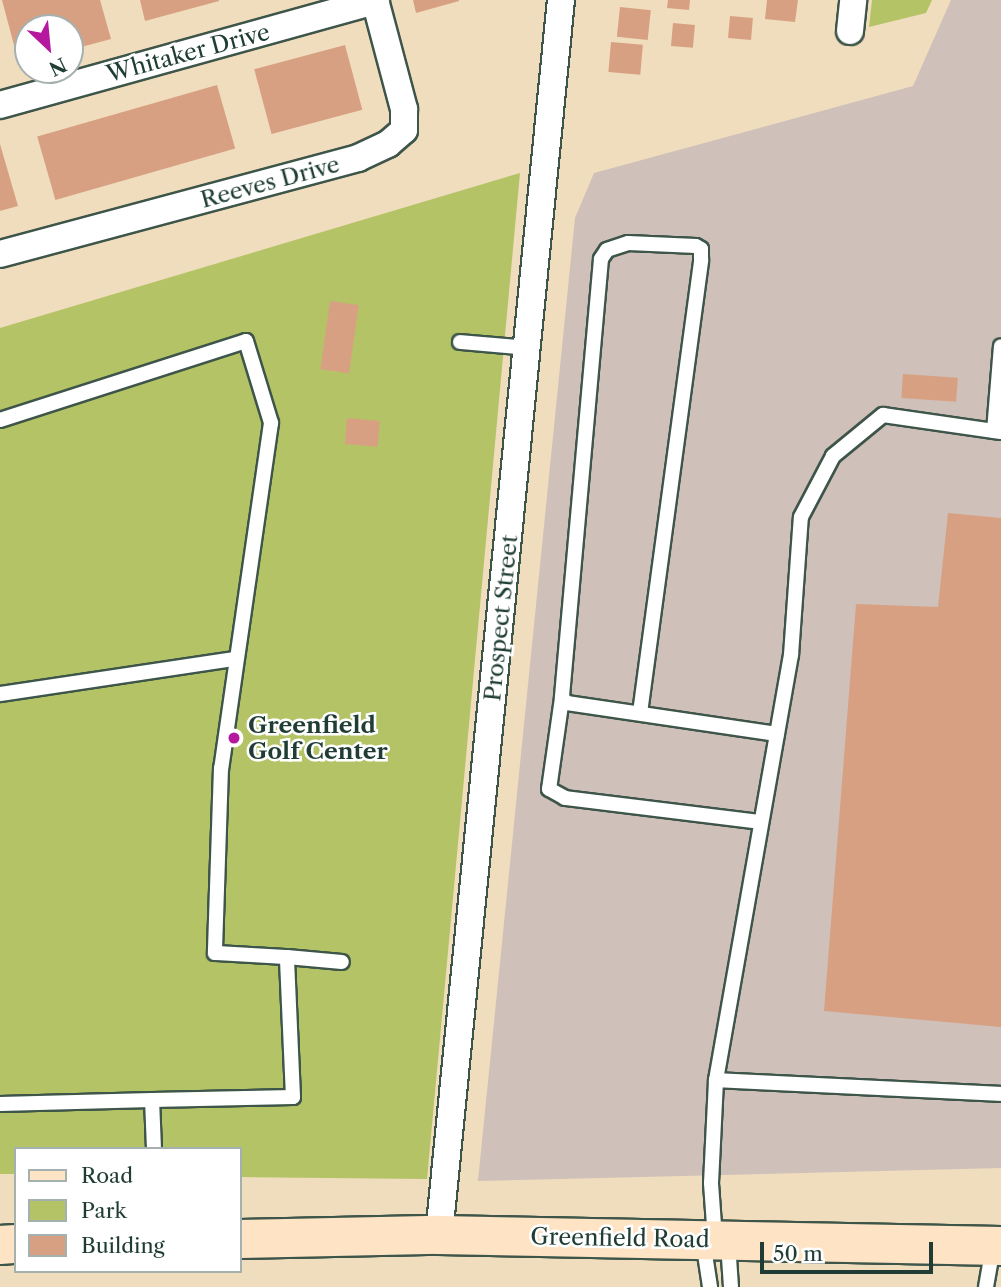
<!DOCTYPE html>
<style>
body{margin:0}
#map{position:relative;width:1001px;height:1287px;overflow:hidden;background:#f0ddbd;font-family:"Libre Caslon Text",serif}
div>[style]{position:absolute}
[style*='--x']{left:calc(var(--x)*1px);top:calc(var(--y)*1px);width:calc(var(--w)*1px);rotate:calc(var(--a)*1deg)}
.industrial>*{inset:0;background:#cfc0ba}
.green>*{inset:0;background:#b4c366}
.building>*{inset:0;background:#d8a082;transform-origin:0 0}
.roads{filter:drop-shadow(2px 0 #3e5549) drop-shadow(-2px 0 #3e5549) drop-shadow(0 2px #3e5549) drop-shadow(0 -2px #3e5549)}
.lane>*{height:14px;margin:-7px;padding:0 7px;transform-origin:7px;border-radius:7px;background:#fff}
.street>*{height:26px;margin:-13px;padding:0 13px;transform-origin:13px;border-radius:13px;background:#fff}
.secondary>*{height:38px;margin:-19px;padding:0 19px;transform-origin:19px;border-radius:19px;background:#fee4c5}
.dots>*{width:19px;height:19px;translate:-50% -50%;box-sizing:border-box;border:4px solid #fff;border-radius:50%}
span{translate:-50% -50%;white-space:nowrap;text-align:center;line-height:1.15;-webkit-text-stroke:5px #fff;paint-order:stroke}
.street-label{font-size:23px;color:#1f3d34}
.poi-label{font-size:23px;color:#1f3d34;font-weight:700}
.left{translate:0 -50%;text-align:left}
.legend{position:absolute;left:14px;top:1147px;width:228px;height:126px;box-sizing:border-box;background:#fff;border:2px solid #a5b1ae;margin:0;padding:9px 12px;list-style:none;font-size:21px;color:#1f3d34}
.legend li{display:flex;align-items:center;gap:14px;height:35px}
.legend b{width:35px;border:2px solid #a5b1ae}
.north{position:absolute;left:14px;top:14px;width:70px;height:70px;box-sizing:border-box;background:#fff;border:2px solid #a5b1ae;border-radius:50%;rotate:154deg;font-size:19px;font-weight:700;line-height:28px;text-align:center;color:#1f3d34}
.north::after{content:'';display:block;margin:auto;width:24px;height:32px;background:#b5179e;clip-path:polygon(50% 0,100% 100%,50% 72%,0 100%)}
.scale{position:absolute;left:760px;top:1242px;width:173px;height:32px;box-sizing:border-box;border:4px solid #1f3d34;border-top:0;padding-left:9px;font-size:21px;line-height:24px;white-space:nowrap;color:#1f3d34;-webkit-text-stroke:5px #fff;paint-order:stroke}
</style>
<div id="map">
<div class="industrial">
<i style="clip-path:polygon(951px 0,1001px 0,1001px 1168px,478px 1181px,575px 218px,594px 173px,913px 86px)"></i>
</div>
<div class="green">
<i style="clip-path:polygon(872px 0,932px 0,926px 13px,869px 27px)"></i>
<i style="clip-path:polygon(520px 173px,427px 1179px,240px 1177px,240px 1149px,16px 1149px,16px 1174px,0 1174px,0 328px)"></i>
</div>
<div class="building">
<i style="clip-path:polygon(2px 0,100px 0,111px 39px,70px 50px,70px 28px,28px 28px,28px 62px,19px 64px)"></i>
<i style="clip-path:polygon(140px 0,219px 0,219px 1px,145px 21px)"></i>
<i style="clip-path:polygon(413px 0,459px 0,459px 1px,416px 13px)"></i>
<i style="clip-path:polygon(668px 0,690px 0,689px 10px,667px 8px)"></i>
<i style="clip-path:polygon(767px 0,798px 0,795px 22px,765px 19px)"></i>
<i style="left:620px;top:7px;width:31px;height:30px;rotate:6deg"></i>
<i style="left:730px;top:16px;width:23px;height:22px;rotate:5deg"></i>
<i style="left:673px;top:23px;width:22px;height:23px;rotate:5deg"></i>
<i style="left:611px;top:42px;width:32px;height:30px;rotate:5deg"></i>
<i style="left:345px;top:45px;width:67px;height:94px;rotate:75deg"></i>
<i style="left:217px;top:85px;width:66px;height:187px;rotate:74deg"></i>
<i style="clip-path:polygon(0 144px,18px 206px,0 211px)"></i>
<i style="left:330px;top:301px;width:29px;height:69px;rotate:8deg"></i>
<i style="left:903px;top:374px;width:55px;height:24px;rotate:4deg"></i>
<i style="left:347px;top:418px;width:33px;height:26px;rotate:5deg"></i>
<i style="clip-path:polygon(948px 513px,1001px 518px,1001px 1027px,824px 1011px,856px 604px,938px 607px)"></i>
</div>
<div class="roads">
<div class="lane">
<i style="--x:460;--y:342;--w:68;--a:5"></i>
<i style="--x:0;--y:420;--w:258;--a:-17.8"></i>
<i style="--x:246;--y:341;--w:86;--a:73"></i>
<i style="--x:271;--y:423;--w:349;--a:98.2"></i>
<i style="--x:221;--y:768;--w:185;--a:91.9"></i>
<i style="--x:215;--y:953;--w:72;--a:3.2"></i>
<i style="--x:994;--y:431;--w:85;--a:-85.3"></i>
<i style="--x:0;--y:694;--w:237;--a:-8.5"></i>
<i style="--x:562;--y:698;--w:92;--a:98.1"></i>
<i style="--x:549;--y:789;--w:18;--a:29"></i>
<i style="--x:565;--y:798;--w:197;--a:7"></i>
<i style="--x:640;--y:713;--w:458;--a:-82.3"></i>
<i style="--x:701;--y:259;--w:10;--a:-90"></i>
<i style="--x:701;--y:249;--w:6;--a:-149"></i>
<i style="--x:696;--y:246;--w:68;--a:-177.5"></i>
<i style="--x:628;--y:243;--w:22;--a:162"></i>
<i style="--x:607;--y:250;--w:11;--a:124"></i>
<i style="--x:601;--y:259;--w:441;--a:95.1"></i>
<i style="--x:562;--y:698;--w:7;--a:45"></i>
<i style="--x:567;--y:703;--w:212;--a:8.4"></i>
<i style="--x:716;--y:1080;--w:285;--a:2.8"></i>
<i style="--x:0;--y:1104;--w:152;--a:-1.5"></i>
<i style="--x:154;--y:1149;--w:49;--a:-92.3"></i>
<i style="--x:152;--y:1100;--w:141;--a:-1.2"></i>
<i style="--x:293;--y:1097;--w:140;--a:-92.5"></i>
<i style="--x:287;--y:957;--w:55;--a:5.2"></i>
<i style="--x:715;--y:1239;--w:56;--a:-94.1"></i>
<i style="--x:711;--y:1183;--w:103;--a:-87.2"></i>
<i style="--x:716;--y:1080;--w:432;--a:-80"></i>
<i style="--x:791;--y:655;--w:138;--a:-85.9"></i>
<i style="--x:801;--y:517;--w:69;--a:-62.3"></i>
<i style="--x:833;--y:456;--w:65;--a:-39.4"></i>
<i style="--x:883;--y:415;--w:119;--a:8.2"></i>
<i style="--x:703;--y:1241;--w:47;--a:81.3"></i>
<i style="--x:728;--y:1243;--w:44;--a:86.1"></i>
<i style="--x:986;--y:1287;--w:41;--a:-80.1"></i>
</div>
<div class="street">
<i style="--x:850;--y:31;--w:31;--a:-84"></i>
<i style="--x:0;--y:105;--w:390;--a:-15.5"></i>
<i style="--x:0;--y:254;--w:371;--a:-15"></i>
<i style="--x:358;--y:158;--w:33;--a:-25"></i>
<i style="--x:388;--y:144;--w:21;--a:-41"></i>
<i style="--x:404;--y:130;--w:21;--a:-90"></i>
<i style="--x:404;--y:109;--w:113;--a:-104.9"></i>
<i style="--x:439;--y:1235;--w:1241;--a:-84.36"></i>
</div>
<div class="secondary">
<i style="--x:240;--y:1239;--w:199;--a:-1.2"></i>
<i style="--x:439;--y:1235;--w:562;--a:1.12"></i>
<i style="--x:0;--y:1245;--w:16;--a:-4"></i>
</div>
</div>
<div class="dots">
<i style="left:234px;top:738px;background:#b5179e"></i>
</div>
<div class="street-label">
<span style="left:188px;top:53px;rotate:-15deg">Whitaker Drive</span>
<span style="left:270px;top:182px;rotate:-15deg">Reeves Drive</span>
<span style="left:501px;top:618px;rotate:-84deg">Prospect Street</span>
<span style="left:620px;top:1238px;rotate:1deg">Greenfield Road</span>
</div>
<div class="poi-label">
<span class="left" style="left:248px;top:738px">Greenfield<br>Golf Center</span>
</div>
<ul class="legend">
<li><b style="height:9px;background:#fee4c5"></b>Road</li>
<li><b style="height:19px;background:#b4c366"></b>Park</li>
<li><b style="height:19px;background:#d8a082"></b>Building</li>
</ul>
<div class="north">N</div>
<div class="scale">50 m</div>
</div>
